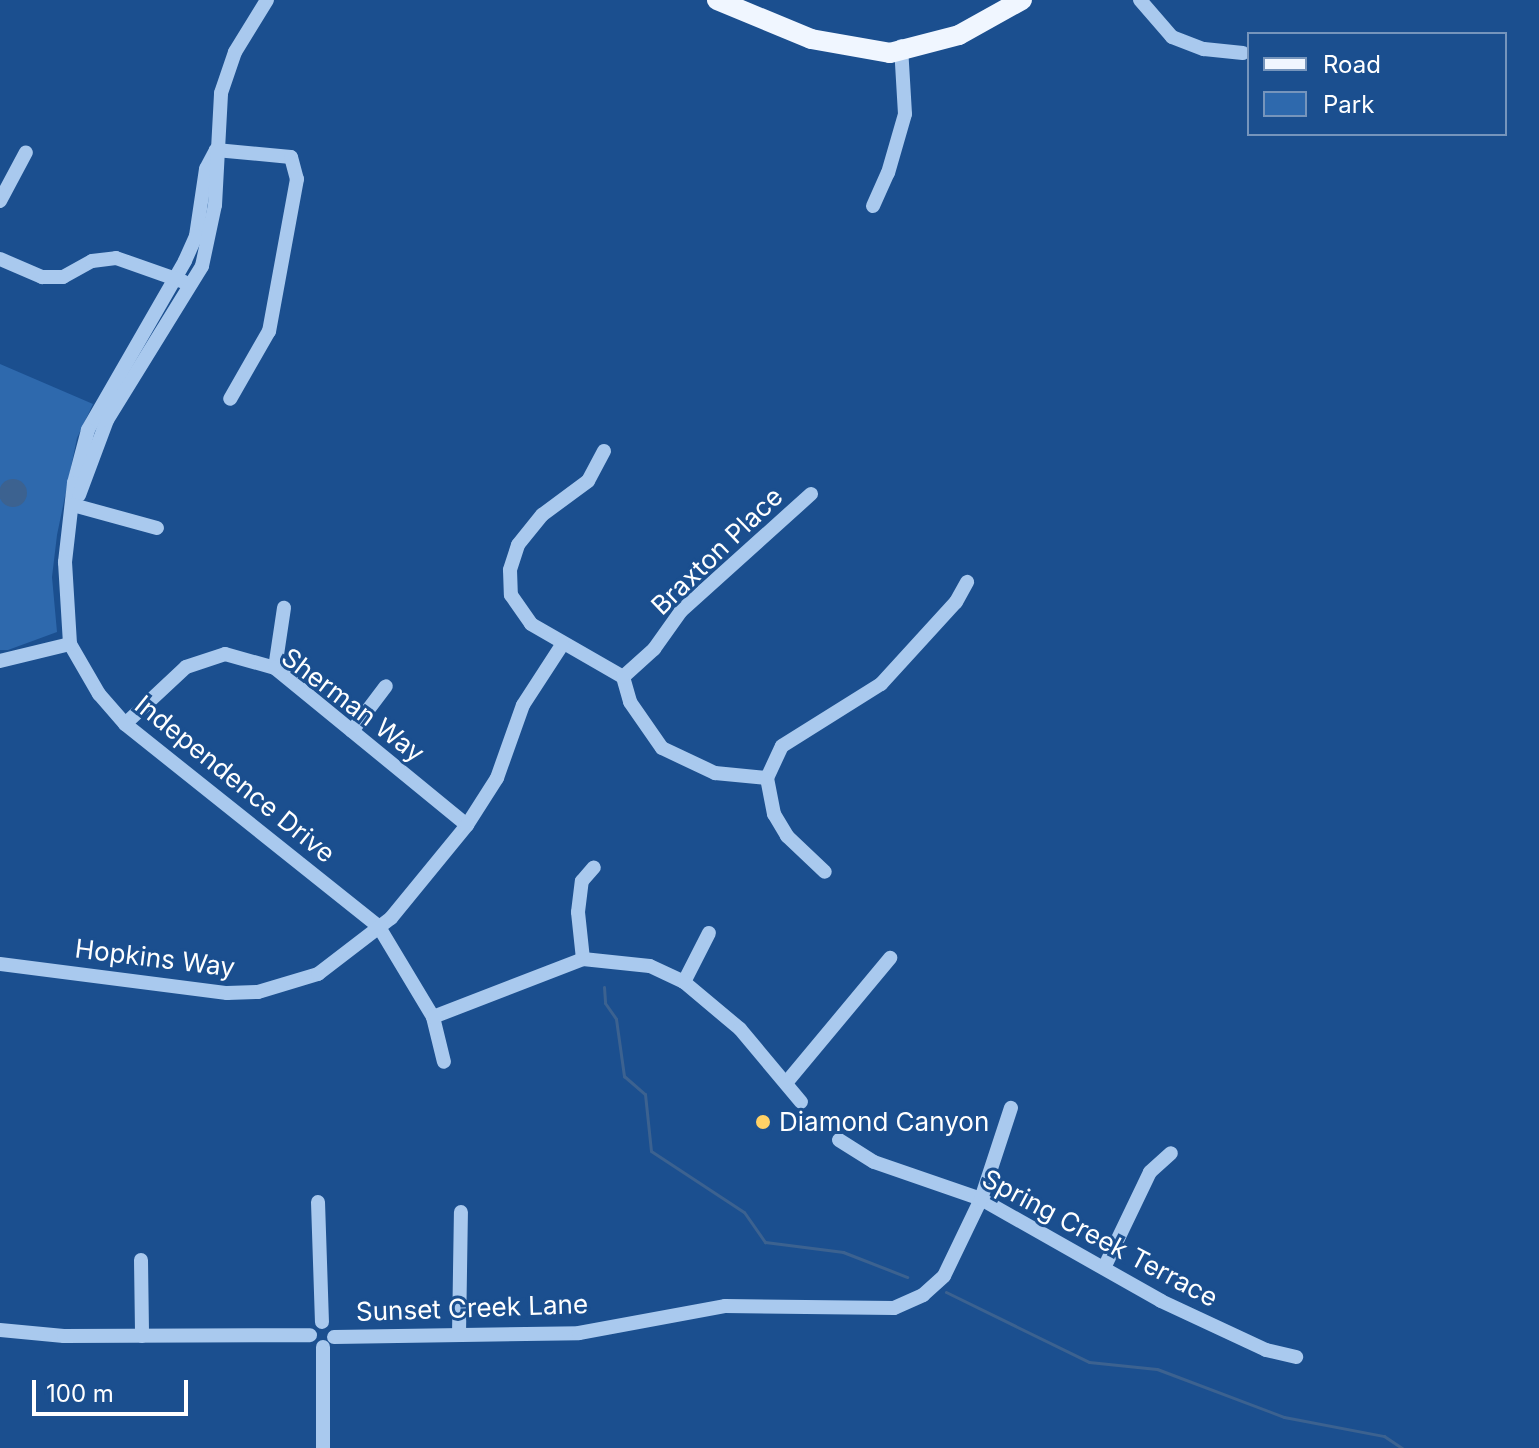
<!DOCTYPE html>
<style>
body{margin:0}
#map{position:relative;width:1539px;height:1448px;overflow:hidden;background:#1b4f8f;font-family:Inter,sans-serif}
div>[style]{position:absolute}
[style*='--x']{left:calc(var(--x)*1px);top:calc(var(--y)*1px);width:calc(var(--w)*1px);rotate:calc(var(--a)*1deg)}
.green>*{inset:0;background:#2e69ad}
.water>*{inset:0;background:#3c6290}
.round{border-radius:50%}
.stream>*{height:3px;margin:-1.5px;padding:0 1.5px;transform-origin:1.5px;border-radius:1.5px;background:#3c6290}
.minor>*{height:14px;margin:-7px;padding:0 7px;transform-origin:7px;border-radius:7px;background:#a9c9ee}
.major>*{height:20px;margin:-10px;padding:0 10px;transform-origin:10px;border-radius:10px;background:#f0f6ff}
.dots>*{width:22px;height:22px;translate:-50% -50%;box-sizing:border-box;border:4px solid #1b4f8f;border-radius:50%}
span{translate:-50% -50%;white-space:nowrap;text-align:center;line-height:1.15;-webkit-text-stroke:6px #1b4f8f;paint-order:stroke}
.street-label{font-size:26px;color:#fff}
.poi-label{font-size:26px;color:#fff}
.left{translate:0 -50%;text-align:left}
.legend{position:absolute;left:1247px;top:32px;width:260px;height:104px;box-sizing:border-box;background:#1b4f8f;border:2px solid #7695bc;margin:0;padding:10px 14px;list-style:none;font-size:24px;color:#fff}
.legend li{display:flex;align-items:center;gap:16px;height:40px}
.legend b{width:40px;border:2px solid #7695bc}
.scale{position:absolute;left:32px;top:1380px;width:156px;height:36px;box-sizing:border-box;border:4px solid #fff;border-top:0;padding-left:10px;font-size:24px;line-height:28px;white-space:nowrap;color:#fff;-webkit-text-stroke:6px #1b4f8f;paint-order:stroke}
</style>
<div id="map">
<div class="green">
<i style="clip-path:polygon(0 364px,93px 404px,77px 438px,57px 535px,52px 577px,57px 632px,8px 650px,0 650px)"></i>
</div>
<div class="water">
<i class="round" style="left:-1px;top:479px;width:28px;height:28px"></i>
</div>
<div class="stream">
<i style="--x:604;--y:987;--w:16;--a:86"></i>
<i style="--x:605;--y:1003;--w:19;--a:55"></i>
<i style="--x:616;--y:1019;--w:58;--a:82"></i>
<i style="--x:624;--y:1076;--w:28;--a:41"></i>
<i style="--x:645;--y:1094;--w:57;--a:84"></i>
<i style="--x:651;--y:1151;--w:111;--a:33.3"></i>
<i style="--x:744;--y:1212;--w:37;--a:55"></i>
<i style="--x:765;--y:1242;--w:79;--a:7.3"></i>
<i style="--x:843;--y:1252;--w:69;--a:21.3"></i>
<i style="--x:946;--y:1292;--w:159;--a:26.1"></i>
<i style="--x:1089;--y:1362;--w:68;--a:5.9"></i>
<i style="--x:1157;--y:1369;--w:136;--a:20.7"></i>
<i style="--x:1284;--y:1417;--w:102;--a:10.8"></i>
<i style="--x:1384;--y:1436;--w:22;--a:34"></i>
</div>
<div class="minor">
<i style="--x:1140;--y:0;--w:49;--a:49.1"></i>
<i style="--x:1172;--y:37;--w:34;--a:21"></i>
<i style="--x:1204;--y:49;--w:39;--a:6"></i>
<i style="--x:216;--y:150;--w:21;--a:118"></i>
<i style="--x:206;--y:169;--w:68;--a:98.5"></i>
<i style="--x:196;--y:236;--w:27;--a:114"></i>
<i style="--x:185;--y:261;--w:195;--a:119.9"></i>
<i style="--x:88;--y:430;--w:55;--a:104.8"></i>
<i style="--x:74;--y:483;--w:80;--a:96.5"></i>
<i style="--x:65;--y:562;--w:82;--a:86.5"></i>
<i style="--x:70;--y:644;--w:58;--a:59.9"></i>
<i style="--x:99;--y:694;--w:40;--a:49"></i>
<i style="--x:125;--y:724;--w:325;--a:38.6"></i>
<i style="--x:379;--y:927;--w:105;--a:59"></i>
<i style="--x:433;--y:1017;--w:46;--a:76.3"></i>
<i style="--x:216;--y:150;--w:75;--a:5.3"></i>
<i style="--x:291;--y:157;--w:23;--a:75"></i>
<i style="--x:297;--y:179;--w:155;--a:100.4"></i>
<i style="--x:269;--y:331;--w:78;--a:119.8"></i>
<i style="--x:0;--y:201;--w:55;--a:-62"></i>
<i style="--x:873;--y:206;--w:36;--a:-66"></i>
<i style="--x:888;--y:173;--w:61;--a:-73.9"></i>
<i style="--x:905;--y:114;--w:68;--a:-93.4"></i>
<i style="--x:0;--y:259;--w:46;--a:23.2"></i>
<i style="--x:42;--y:277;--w:21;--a:0"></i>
<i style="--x:63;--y:277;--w:33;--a:-29"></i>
<i style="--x:92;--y:261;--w:24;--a:-7"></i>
<i style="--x:116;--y:258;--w:72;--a:19.4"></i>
<i style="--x:604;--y:451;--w:34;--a:118"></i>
<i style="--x:588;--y:481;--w:57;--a:143.5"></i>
<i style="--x:542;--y:515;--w:38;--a:129"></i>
<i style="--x:518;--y:545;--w:26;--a:108"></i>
<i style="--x:510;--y:570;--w:25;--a:88"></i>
<i style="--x:511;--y:595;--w:35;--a:55"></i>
<i style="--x:531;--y:624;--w:106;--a:29.9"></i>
<i style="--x:623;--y:677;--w:26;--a:74"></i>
<i style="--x:630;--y:702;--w:56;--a:55.2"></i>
<i style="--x:662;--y:748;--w:59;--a:25.3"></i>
<i style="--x:715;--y:773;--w:52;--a:5.5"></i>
<i style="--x:767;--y:778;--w:37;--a:79"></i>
<i style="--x:774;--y:814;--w:26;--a:59"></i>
<i style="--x:787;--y:836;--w:52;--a:43.5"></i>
<i style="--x:79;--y:495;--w:80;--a:-69.5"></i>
<i style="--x:107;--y:420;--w:181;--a:-58.3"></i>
<i style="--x:202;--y:266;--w:62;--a:-78"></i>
<i style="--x:215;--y:205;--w:112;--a:-86.9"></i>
<i style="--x:221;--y:93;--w:43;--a:-71.1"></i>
<i style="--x:235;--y:52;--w:61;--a:-58.4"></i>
<i style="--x:73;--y:505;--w:87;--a:15.3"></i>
<i style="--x:0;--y:661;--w:72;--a:-13.7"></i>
<i style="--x:275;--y:668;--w:61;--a:-81.5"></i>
<i style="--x:623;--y:677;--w:42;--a:-42.1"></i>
<i style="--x:654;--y:649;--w:47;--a:-54.6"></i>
<i style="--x:681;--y:611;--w:175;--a:-42"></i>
<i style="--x:125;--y:724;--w:83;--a:-43.1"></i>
<i style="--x:186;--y:667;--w:41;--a:-18.4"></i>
<i style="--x:225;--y:654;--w:52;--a:15.6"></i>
<i style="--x:275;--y:668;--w:248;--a:39.3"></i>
<i style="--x:352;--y:731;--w:56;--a:-52.9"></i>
<i style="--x:767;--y:778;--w:35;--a:-65"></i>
<i style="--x:782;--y:746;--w:117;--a:-32.1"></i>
<i style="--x:881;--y:684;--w:111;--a:-47.6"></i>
<i style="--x:956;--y:602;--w:23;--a:-61"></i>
<i style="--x:583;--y:959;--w:47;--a:-96.1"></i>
<i style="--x:578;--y:912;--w:31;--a:-83"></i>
<i style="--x:582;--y:881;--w:18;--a:-49"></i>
<i style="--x:0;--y:964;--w:229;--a:7.3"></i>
<i style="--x:227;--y:993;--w:31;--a:-2"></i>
<i style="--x:258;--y:992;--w:63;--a:-16.7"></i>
<i style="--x:318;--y:974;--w:92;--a:-37.5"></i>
<i style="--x:391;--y:918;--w:120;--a:-50.7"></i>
<i style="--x:467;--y:825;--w:56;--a:-57.4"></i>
<i style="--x:497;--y:778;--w:77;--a:-70.4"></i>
<i style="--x:523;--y:705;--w:72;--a:-57"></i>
<i style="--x:684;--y:982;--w:55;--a:-63"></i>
<i style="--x:433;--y:1017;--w:161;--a:-21.1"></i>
<i style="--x:583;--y:959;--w:67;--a:6"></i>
<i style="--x:650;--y:966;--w:38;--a:25"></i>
<i style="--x:684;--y:982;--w:73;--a:40"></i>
<i style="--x:740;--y:1029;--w:95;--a:50.1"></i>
<i style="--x:786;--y:1083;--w:163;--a:-50.2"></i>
<i style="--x:839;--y:1140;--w:41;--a:32.2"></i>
<i style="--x:874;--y:1162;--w:113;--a:19.1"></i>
<i style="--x:981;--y:1199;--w:207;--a:29.5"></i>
<i style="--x:1161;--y:1301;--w:116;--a:25"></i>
<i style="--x:1266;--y:1350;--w:31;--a:13"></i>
<i style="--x:318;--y:1202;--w:120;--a:88.1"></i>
<i style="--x:141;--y:1260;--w:76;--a:89.2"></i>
<i style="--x:1104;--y:1268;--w:106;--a:-64.4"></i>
<i style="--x:1150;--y:1172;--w:28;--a:-42"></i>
<i style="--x:0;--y:1330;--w:64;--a:5.4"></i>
<i style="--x:64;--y:1336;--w:246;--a:-0.2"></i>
<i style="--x:459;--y:1335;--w:123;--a:-89.1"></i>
<i style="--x:334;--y:1337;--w:245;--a:-0.9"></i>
<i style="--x:579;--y:1333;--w:148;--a:-10.5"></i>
<i style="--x:725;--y:1306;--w:169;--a:0.7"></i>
<i style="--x:894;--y:1308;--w:32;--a:-24"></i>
<i style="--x:923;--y:1295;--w:28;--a:-42"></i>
<i style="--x:944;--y:1276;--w:85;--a:-64.3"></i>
<i style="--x:981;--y:1199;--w:96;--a:-71.8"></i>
<i style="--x:323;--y:1448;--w:101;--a:-90"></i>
</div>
<div class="major">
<i style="--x:717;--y:0;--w:102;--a:22.5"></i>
<i style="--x:811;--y:39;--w:80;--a:10"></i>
<i style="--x:890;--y:53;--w:71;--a:-14.6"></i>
<i style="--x:959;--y:35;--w:72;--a:-29.1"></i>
</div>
<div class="dots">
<i style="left:763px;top:1122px;background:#ffd166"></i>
</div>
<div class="street-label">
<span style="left:717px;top:551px;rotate:-44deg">Braxton Place</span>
<span style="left:353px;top:705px;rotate:37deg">Sherman Way</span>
<span style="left:235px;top:779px;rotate:39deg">Independence Drive</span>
<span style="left:155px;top:958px;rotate:7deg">Hopkins Way</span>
<span style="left:1100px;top:1238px;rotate:28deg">Spring Creek Terrace</span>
<span style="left:472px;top:1308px;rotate:-2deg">Sunset Creek Lane</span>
</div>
<div class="poi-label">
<span class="left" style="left:779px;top:1122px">Diamond Canyon</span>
</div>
<ul class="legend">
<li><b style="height:10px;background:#f0f6ff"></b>Road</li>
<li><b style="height:22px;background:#2e69ad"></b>Park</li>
</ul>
<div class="scale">100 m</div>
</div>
